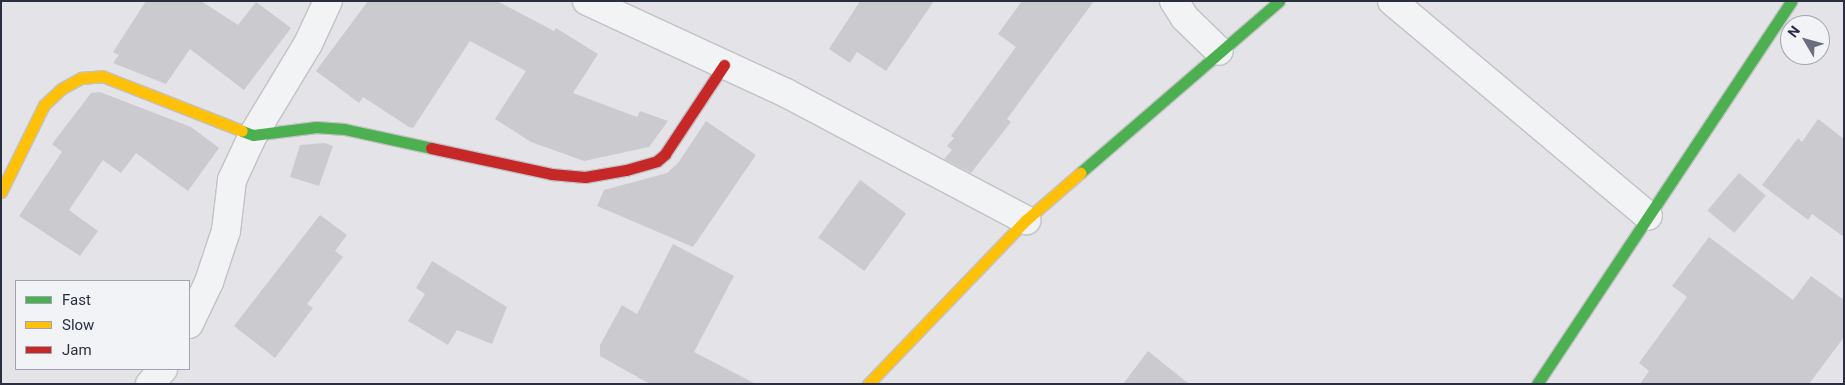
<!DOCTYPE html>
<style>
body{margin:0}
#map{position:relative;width:1845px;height:385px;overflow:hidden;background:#e4e4e8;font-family:Roboto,sans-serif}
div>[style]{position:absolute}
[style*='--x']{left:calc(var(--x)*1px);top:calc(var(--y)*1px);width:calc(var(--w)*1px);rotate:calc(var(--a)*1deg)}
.building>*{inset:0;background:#cacacf;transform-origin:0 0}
.roads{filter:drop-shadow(1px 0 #c2c2c6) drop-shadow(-1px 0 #c2c2c6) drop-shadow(0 1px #c2c2c6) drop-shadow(0 -1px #c2c2c6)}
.street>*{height:28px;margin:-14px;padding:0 14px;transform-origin:14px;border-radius:14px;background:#f2f3f5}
.fast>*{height:11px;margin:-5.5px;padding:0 5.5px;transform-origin:5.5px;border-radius:5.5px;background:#4caf50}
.slow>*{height:11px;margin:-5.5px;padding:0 5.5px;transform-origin:5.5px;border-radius:5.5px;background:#ffc107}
.jam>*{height:11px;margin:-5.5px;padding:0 5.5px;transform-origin:5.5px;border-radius:5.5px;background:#c62828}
span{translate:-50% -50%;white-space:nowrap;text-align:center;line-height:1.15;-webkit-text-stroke:4px #f1f3f7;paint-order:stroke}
.frame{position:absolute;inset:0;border:2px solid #2a2e41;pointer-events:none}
.legend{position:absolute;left:15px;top:280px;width:175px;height:90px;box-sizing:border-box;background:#f1f3f7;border:1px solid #a1a4ae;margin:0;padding:6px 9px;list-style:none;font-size:15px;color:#2a2e41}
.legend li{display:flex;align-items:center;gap:10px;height:25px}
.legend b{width:25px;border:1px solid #a1a4ae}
.north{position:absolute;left:1780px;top:15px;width:50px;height:50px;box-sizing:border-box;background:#f1f3f7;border:1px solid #a1a4ae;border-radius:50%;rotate:307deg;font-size:14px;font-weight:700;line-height:20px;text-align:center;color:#2a2e41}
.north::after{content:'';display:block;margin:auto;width:18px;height:22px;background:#6b6e7b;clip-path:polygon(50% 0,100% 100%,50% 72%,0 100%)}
</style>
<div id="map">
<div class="building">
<i style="clip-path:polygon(146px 1px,201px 1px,238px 25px,256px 2px,291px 28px,244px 90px,190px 49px,166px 84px,113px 63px,119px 55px,113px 52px)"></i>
<i style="clip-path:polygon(368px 1px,497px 1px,554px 31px,556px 28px,598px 54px,573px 93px,637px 117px,640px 111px,668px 121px,649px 147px,584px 161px,531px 142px,495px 119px,526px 71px,470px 41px,413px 128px,409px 127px,363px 97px,359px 103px,316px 71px)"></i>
<i style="clip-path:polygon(860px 1px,934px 1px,886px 71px,857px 52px,850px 63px,829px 49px)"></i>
<i style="clip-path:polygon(1022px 1px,1094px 1px,1007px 119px,1011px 122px,971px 173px,944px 159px,952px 150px,947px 146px,954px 138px,951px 136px,1016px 47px,998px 34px)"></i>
<i style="clip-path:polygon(100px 92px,191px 127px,219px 148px,188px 191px,136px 153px,121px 173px,103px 160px,69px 210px,98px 231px,80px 256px,19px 216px,62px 152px,52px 144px,91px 93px)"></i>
<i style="clip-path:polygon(1818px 119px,1844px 139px,1844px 237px,1812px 214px,1808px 220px,1762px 185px,1798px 138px,1802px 142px)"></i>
<i style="clip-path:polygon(706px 121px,756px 155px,693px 247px,597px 206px,604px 190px,667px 173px,678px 163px)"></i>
<i style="clip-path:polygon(325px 143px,333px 146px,319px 186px,290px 177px,300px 145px)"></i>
<i style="left:1739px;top:173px;width:35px;height:49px;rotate:40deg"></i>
<i style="left:860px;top:180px;width:57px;height:71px;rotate:36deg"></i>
<i style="clip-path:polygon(320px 215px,347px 235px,335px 251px,343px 257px,307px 304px,313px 308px,275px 358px,234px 326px)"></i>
<i style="clip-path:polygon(1709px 237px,1793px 300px,1811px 276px,1844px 300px,1844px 337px,1809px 384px,1640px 384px,1649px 371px,1639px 363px,1687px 297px,1672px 286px)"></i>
<i style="clip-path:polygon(673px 244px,734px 276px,694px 352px,756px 384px,650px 384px,600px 356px,600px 345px,622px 305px,637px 314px)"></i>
<i style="clip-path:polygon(432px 261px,507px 307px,492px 344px,457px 330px,448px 345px,408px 321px,425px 294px,416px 288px)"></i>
<i style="clip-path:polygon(1148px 351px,1189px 384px,1123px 384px)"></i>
</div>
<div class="roads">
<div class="street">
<i style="--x:587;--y:1;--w:219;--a:24.8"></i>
<i style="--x:786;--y:93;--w:272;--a:27.9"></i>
<i style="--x:1174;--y:1;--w:20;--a:57"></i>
<i style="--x:1185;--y:18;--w:47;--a:44.1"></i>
<i style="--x:1392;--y:1;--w:334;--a:40"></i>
<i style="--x:189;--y:324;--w:47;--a:-64.5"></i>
<i style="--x:209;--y:282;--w:54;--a:-71.6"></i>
<i style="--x:226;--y:231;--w:51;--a:-83.3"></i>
<i style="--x:232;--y:180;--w:50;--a:-65"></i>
<i style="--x:253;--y:135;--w:106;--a:-58.9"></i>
<i style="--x:308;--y:44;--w:47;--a:-65.1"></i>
<i style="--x:150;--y:384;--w:20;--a:-49"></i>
</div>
<div class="fast">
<i style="--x:242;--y:131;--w:12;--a:20"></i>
<i style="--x:253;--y:135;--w:64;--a:-7.2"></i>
<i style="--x:316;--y:127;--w:28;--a:4"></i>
<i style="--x:344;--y:129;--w:89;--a:12.3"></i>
<i style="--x:1080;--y:173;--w:263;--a:-40.8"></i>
<i style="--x:1537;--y:384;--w:460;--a:-56.4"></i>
</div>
<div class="slow">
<i style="--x:1;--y:192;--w:97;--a:-63.7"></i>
<i style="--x:44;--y:105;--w:23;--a:-43"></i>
<i style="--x:61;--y:89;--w:23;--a:-29"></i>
<i style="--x:81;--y:78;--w:21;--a:-5"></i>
<i style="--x:102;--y:76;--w:150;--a:21.4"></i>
<i style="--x:868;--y:384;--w:228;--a:-46.1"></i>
<i style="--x:1026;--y:220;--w:72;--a:-41"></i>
</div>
<div class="jam">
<i style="--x:431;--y:148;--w:123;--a:12.2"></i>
<i style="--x:551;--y:174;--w:34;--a:5"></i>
<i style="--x:585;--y:177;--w:42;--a:-9.7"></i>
<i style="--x:626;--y:170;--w:32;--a:-16"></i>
<i style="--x:657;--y:161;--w:11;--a:-41"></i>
<i style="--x:665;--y:154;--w:107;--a:-56.5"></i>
</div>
</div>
<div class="frame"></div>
<ul class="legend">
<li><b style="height:6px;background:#4caf50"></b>Fast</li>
<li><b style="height:6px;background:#ffc107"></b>Slow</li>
<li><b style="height:6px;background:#c62828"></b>Jam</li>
</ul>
<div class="north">N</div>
</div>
